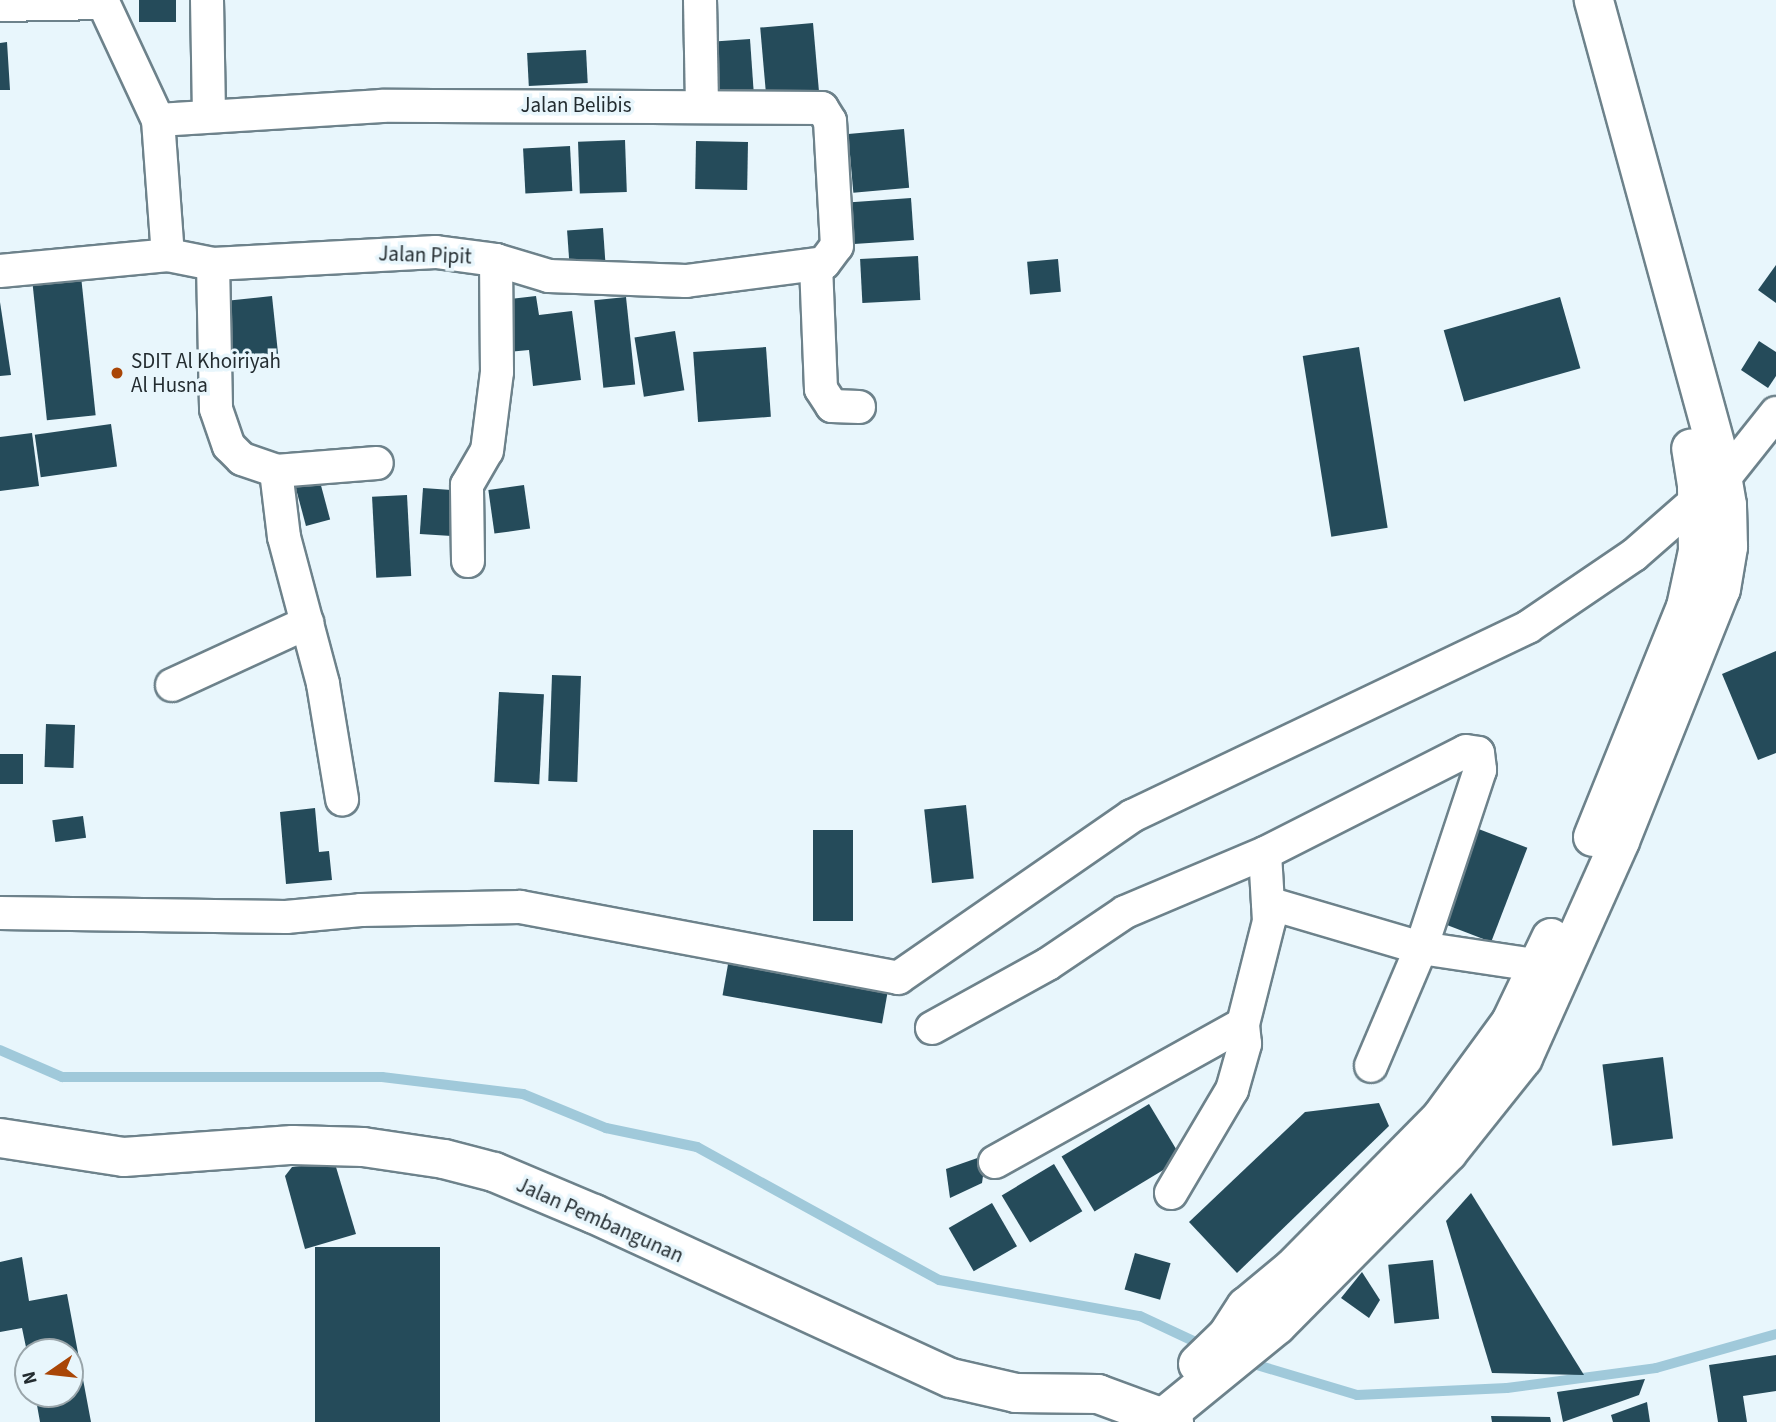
<!DOCTYPE html>
<style>
body{margin:0}
#map{position:relative;width:1776px;height:1422px;overflow:hidden;background:#e8f6fc;font-family:"Source Sans 3",sans-serif}
div>[style]{position:absolute}
[style*='--x']{left:calc(var(--x)*1px);top:calc(var(--y)*1px);width:calc(var(--w)*1px);rotate:calc(var(--a)*1deg)}
.stream>*{height:10px;margin:-5px;padding:0 5px;transform-origin:5px;border-radius:5px;background:#a0c9da}
.building>*{inset:0;background:#254b5a;transform-origin:0 0}
.roads{filter:drop-shadow(2px 0 #6d828b) drop-shadow(-2px 0 #6d828b) drop-shadow(0 2px #6d828b) drop-shadow(0 -2px #6d828b)}
.street>*{height:32px;margin:-16px;padding:0 16px;transform-origin:16px;border-radius:16px;background:#fff}
.secondary>*{height:38px;margin:-19px;padding:0 19px;transform-origin:19px;border-radius:19px;background:#fff}
.dots>*{width:19px;height:19px;translate:-50% -50%;box-sizing:border-box;border:4px solid #e8f6fc;border-radius:50%}
span{translate:-50% -50%;white-space:nowrap;text-align:center;line-height:1.15;-webkit-text-stroke:7px #e8f6fc;paint-order:stroke}
.street-label{font-size:21px;color:#232c30}
.poi-label{font-size:21px;color:#232c30}
.left{translate:0 -50%;text-align:left}
.north{position:absolute;left:14px;top:1338px;width:70px;height:70px;box-sizing:border-box;background:#e8f6fc;border:2px solid #99a5aa;border-radius:50%;rotate:256deg;font-size:19px;font-weight:700;line-height:28px;text-align:center;color:#232c30}
.north::after{content:'';display:block;margin:auto;width:24px;height:32px;background:#a94607;clip-path:polygon(50% 0,100% 100%,50% 72%,0 100%)}
</style>
<div id="map">
<div class="stream">
<i style="--x:0;--y:1050;--w:68;--a:23.5"></i>
<i style="--x:62;--y:1077;--w:320;--a:0"></i>
<i style="--x:382;--y:1077;--w:142;--a:6.9"></i>
<i style="--x:523;--y:1094;--w:90;--a:22.3"></i>
<i style="--x:606;--y:1128;--w:93;--a:11.8"></i>
<i style="--x:697;--y:1147;--w:276;--a:28.8"></i>
<i style="--x:939;--y:1280;--w:204;--a:10.2"></i>
<i style="--x:1140;--y:1316;--w:71;--a:25.1"></i>
<i style="--x:1247;--y:1362;--w:115;--a:16.7"></i>
<i style="--x:1357;--y:1395;--w:150;--a:-2.7"></i>
<i style="--x:1507;--y:1388;--w:150;--a:-7.6"></i>
<i style="--x:1656;--y:1368;--w:125;--a:-15.8"></i>
</div>
<div class="building">
<i style="left:139px;top:0;width:37px;height:22px"></i>
<i style="left:813px;top:23px;width:72px;height:53px;rotate:85deg"></i>
<i style="left:750px;top:39px;width:60px;height:39px;rotate:86deg"></i>
<i style="clip-path:polygon(7px 42px,10px 90px,0 90px,0 43px)"></i>
<i style="left:586px;top:50px;width:33px;height:59px;rotate:87deg"></i>
<i style="left:904px;top:129px;width:59px;height:56px;rotate:85deg"></i>
<i style="left:625px;top:140px;width:52px;height:47px;rotate:88deg"></i>
<i style="left:696px;top:141px;width:52px;height:48px;rotate:1deg"></i>
<i style="left:570px;top:146px;width:45px;height:47px;rotate:87deg"></i>
<i style="left:911px;top:198px;width:42px;height:60px;rotate:86deg"></i>
<i style="left:603px;top:228px;width:39px;height:36px;rotate:86deg"></i>
<i style="left:918px;top:256px;width:44px;height:58px;rotate:87deg"></i>
<i style="left:1058px;top:259px;width:33px;height:31px;rotate:85deg"></i>
<i style="clip-path:polygon(1776px 265px,1776px 303px,1758px 290px)"></i>
<i style="left:81px;top:276px;width:140px;height:49px;rotate:84deg"></i>
<i style="left:272px;top:296px;width:71px;height:45px;rotate:84deg"></i>
<i style="clip-path:polygon(536px 296px,539px 315px,572px 311px,581px 380px,533px 386px,529px 350px,507px 352px,501px 300px)"></i>
<i style="left:626px;top:297px;width:88px;height:32px;rotate:84deg"></i>
<i style="left:1560px;top:297px;width:74px;height:121px;rotate:74deg"></i>
<i style="clip-path:polygon(0 302px,11px 375px,0 376px)"></i>
<i style="left:675px;top:331px;width:60px;height:41px;rotate:81deg"></i>
<i style="clip-path:polygon(1759px 341px,1776px 352px,1776px 376px,1768px 388px,1741px 370px)"></i>
<i style="left:766px;top:347px;width:70px;height:73px;rotate:86deg"></i>
<i style="left:1359px;top:347px;width:183px;height:57px;rotate:81deg"></i>
<i style="left:111px;top:424px;width:43px;height:77px;rotate:82deg"></i>
<i style="clip-path:polygon(32px 433px,39px 486px,0 491px,0 437px)"></i>
<i style="left:319px;top:478px;width:43px;height:25px;rotate:75deg"></i>
<i style="left:524px;top:485px;width:44px;height:36px;rotate:82deg"></i>
<i style="left:423px;top:488px;width:32px;height:46px;rotate:4deg"></i>
<i style="left:407px;top:495px;width:81px;height:35px;rotate:87deg"></i>
<i style="clip-path:polygon(1776px 651px,1776px 753px,1758px 760px,1722px 674px)"></i>
<i style="left:552px;top:675px;width:29px;height:106px;rotate:2deg"></i>
<i style="left:499px;top:692px;width:45px;height:90px;rotate:3deg"></i>
<i style="left:46px;top:724px;width:29px;height:43px;rotate:2deg"></i>
<i style="left:23px;top:754px;width:30px;height:23px;rotate:90deg"></i>
<i style="left:966px;top:805px;width:74px;height:42px;rotate:84deg"></i>
<i style="clip-path:polygon(315px 808px,319px 852px,329px 851px,332px 880px,286px 884px,280px 812px)"></i>
<i style="left:83px;top:816px;width:22px;height:31px;rotate:82deg"></i>
<i style="left:1476px;top:828px;width:55px;height:101px;rotate:21deg"></i>
<i style="left:813px;top:830px;width:40px;height:91px"></i>
<i style="left:730px;top:953px;width:162px;height:43px;rotate:10deg"></i>
<i style="left:1663px;top:1057px;width:82px;height:61px;rotate:83deg"></i>
<i style="clip-path:polygon(1379px 1103px,1389px 1126px,1237px 1273px,1189px 1222px,1305px 1112px)"></i>
<i style="left:1149px;top:1104px;width:64px;height:102px;rotate:59deg"></i>
<i style="clip-path:polygon(986px 1155px,982px 1183px,950px 1198px,946px 1169px)"></i>
<i style="left:1054px;top:1164px;width:55px;height:61px;rotate:59deg"></i>
<i style="clip-path:polygon(311px 1165px,336px 1167px,356px 1234px,305px 1249px,285px 1176px,292px 1167px)"></i>
<i style="clip-path:polygon(1471px 1193px,1584px 1375px,1492px 1373px,1446px 1221px)"></i>
<i style="left:992px;top:1203px;width:50px;height:50px;rotate:60deg"></i>
<i style="left:315px;top:1247px;width:125px;height:175px"></i>
<i style="left:1135px;top:1253px;width:37px;height:38px;rotate:16deg"></i>
<i style="clip-path:polygon(22px 1257px,29px 1301px,67px 1294px,91px 1422px,40px 1422px,35px 1394px,70px 1394px,70px 1352px,27px 1352px,22px 1328px,0 1332px,0 1262px)"></i>
<i style="left:1433px;top:1260px;width:59px;height:45px;rotate:84deg"></i>
<i style="clip-path:polygon(1362px 1272px,1380px 1300px,1369px 1318px,1341px 1298px)"></i>
<i style="clip-path:polygon(1776px 1355px,1776px 1391px,1743px 1396px,1747px 1422px,1718px 1422px,1709px 1365px)"></i>
<i style="clip-path:polygon(1645px 1379px,1639px 1395px,1563px 1422px,1557px 1392px)"></i>
<i style="clip-path:polygon(1647px 1402px,1650px 1422px,1613px 1422px,1611px 1415px)"></i>
<i style="clip-path:polygon(1491px 1416px,1550px 1417px,1551px 1422px,1492px 1422px)"></i>
</div>
<div class="roads">
<div class="street">
<i style="--x:102;--y:0;--w:132;--a:65"></i>
<i style="--x:158;--y:120;--w:135;--a:85.8"></i>
<i style="--x:168;--y:255;--w:46;--a:11.3"></i>
<i style="--x:213;--y:264;--w:223;--a:-3.1"></i>
<i style="--x:436;--y:252;--w:61;--a:7.6"></i>
<i style="--x:496;--y:260;--w:55;--a:16.8"></i>
<i style="--x:549;--y:276;--w:137;--a:2.1"></i>
<i style="--x:686;--y:281;--w:139;--a:-7.4"></i>
<i style="--x:824;--y:263;--w:21;--a:-53"></i>
<i style="--x:837;--y:246;--w:125;--a:-93.2"></i>
<i style="--x:830;--y:121;--w:15;--a:-122"></i>
<i style="--x:822;--y:108;--w:440;--a:-179.7"></i>
<i style="--x:382;--y:106;--w:224;--a:176.4"></i>
<i style="--x:207;--y:0;--w:114;--a:89"></i>
<i style="--x:700;--y:0;--w:105;--a:88.9"></i>
<i style="--x:0;--y:5;--w:103;--a:-1.1"></i>
<i style="--x:213;--y:264;--w:145;--a:88.8"></i>
<i style="--x:216;--y:409;--w:39;--a:71"></i>
<i style="--x:229;--y:446;--w:18;--a:45"></i>
<i style="--x:242;--y:459;--w:36;--a:19"></i>
<i style="--x:276;--y:471;--w:101;--a:-4.5"></i>
<i style="--x:816;--y:265;--w:124;--a:87.7"></i>
<i style="--x:821;--y:389;--w:20;--a:57"></i>
<i style="--x:832;--y:406;--w:27;--a:2"></i>
<i style="--x:0;--y:271;--w:169;--a:-5.4"></i>
<i style="--x:276;--y:471;--w:66;--a:83.1"></i>
<i style="--x:284;--y:537;--w:152;--a:75.1"></i>
<i style="--x:323;--y:684;--w:117;--a:80.6"></i>
<i style="--x:1722;--y:481;--w:87;--a:-51.5"></i>
<i style="--x:468;--y:561;--w:76;--a:-90.8"></i>
<i style="--x:467;--y:485;--w:39;--a:-60"></i>
<i style="--x:487;--y:451;--w:80;--a:-82.8"></i>
<i style="--x:497;--y:372;--w:112;--a:-90.5"></i>
<i style="--x:172;--y:685;--w:149;--a:-24.7"></i>
<i style="--x:1268;--y:903;--w:159;--a:16.4"></i>
<i style="--x:1421;--y:948;--w:142;--a:8.5"></i>
<i style="--x:0;--y:913;--w:286;--a:0.8"></i>
<i style="--x:286;--y:917;--w:75;--a:-5.3"></i>
<i style="--x:361;--y:910;--w:159;--a:-1.1"></i>
<i style="--x:520;--y:907;--w:385;--a:10.6"></i>
<i style="--x:898;--y:978;--w:285;--a:-34.7"></i>
<i style="--x:1132;--y:816;--w:439;--a:-25.5"></i>
<i style="--x:1528;--y:627;--w:128;--a:-34.2"></i>
<i style="--x:1634;--y:555;--w:85;--a:-41.2"></i>
<i style="--x:932;--y:1028;--w:132;--a:-28.9"></i>
<i style="--x:1048;--y:964;--w:93;--a:-34"></i>
<i style="--x:1125;--y:912;--w:152;--a:-22.9"></i>
<i style="--x:1265;--y:853;--w:225;--a:-26.9"></i>
<i style="--x:1466;--y:751;--w:12;--a:9"></i>
<i style="--x:1478;--y:753;--w:17;--a:83"></i>
<i style="--x:1480;--y:770;--w:188;--a:108.3"></i>
<i style="--x:1421;--y:948;--w:128;--a:113"></i>
<i style="--x:995;--y:1162;--w:284;--a:-29.1"></i>
<i style="--x:1243;--y:1024;--w:106;--a:-75.8"></i>
<i style="--x:1269;--y:921;--w:68;--a:-93.4"></i>
<i style="--x:1171;--y:1193;--w:120;--a:-59.4"></i>
<i style="--x:1232;--y:1090;--w:48;--a:-74.2"></i>
<i style="--x:1245;--y:1044;--w:20;--a:-96"></i>
</div>
<div class="secondary">
<i style="--x:1593;--y:837;--w:248;--a:-68"></i>
<i style="--x:1686;--y:607;--w:57;--a:-77.9"></i>
<i style="--x:1698;--y:551;--w:66;--a:-90.9"></i>
<i style="--x:1697;--y:485;--w:37;--a:-99"></i>
<i style="--x:0;--y:1138;--w:125;--a:8.7"></i>
<i style="--x:124;--y:1157;--w:169;--a:-4.1"></i>
<i style="--x:293;--y:1145;--w:70;--a:1.6"></i>
<i style="--x:363;--y:1147;--w:82;--a:8.4"></i>
<i style="--x:444;--y:1159;--w:52;--a:14.6"></i>
<i style="--x:494;--y:1172;--w:108;--a:22.8"></i>
<i style="--x:594;--y:1214;--w:393;--a:24.7"></i>
<i style="--x:951;--y:1378;--w:67;--a:13"></i>
<i style="--x:1016;--y:1393;--w:82;--a:0.7"></i>
<i style="--x:1098;--y:1394;--w:81;--a:20.2"></i>
<i style="--x:1198;--y:1364;--w:40;--a:-44"></i>
<i style="--x:1227;--y:1336;--w:35;--a:-57"></i>
<i style="--x:1246;--y:1307;--w:61;--a:-39.7"></i>
<i style="--x:1293;--y:1268;--w:211;--a:-45.4"></i>
<i style="--x:1441;--y:1118;--w:119;--a:-53.9"></i>
<i style="--x:1511;--y:1022;--w:93;--a:-64.5"></i>
<i style="--x:1163;--y:1418;--w:147;--a:-39.2"></i>
<i style="--x:1277;--y:1325;--w:243;--a:-45.3"></i>
<i style="--x:1448;--y:1152;--w:120;--a:-51.4"></i>
<i style="--x:1523;--y:1058;--w:238;--a:-65.9"></i>
<i style="--x:1620;--y:841;--w:271;--a:-68.2"></i>
<i style="--x:1721;--y:589;--w:43;--a:-80.5"></i>
<i style="--x:1728;--y:547;--w:42;--a:-91.4"></i>
<i style="--x:1727;--y:505;--w:48;--a:-99.7"></i>
<i style="--x:1719;--y:458;--w:475;--a:-105.3"></i>
</div>
</div>
<div class="dots">
<i style="left:117px;top:373px;background:#a94607"></i>
</div>
<div class="street-label">
<span style="left:576px;top:105px">Jalan Belibis</span>
<span style="left:425px;top:255px;rotate:2deg">Jalan Pipit</span>
<span style="left:600px;top:1220px;rotate:24deg">Jalan Pembangunan</span>
</div>
<div class="poi-label">
<span class="left" style="left:131px;top:373px">SDIT Al Khoiriyah<br>Al Husna</span>
</div>
<div class="north">N</div>
</div>
